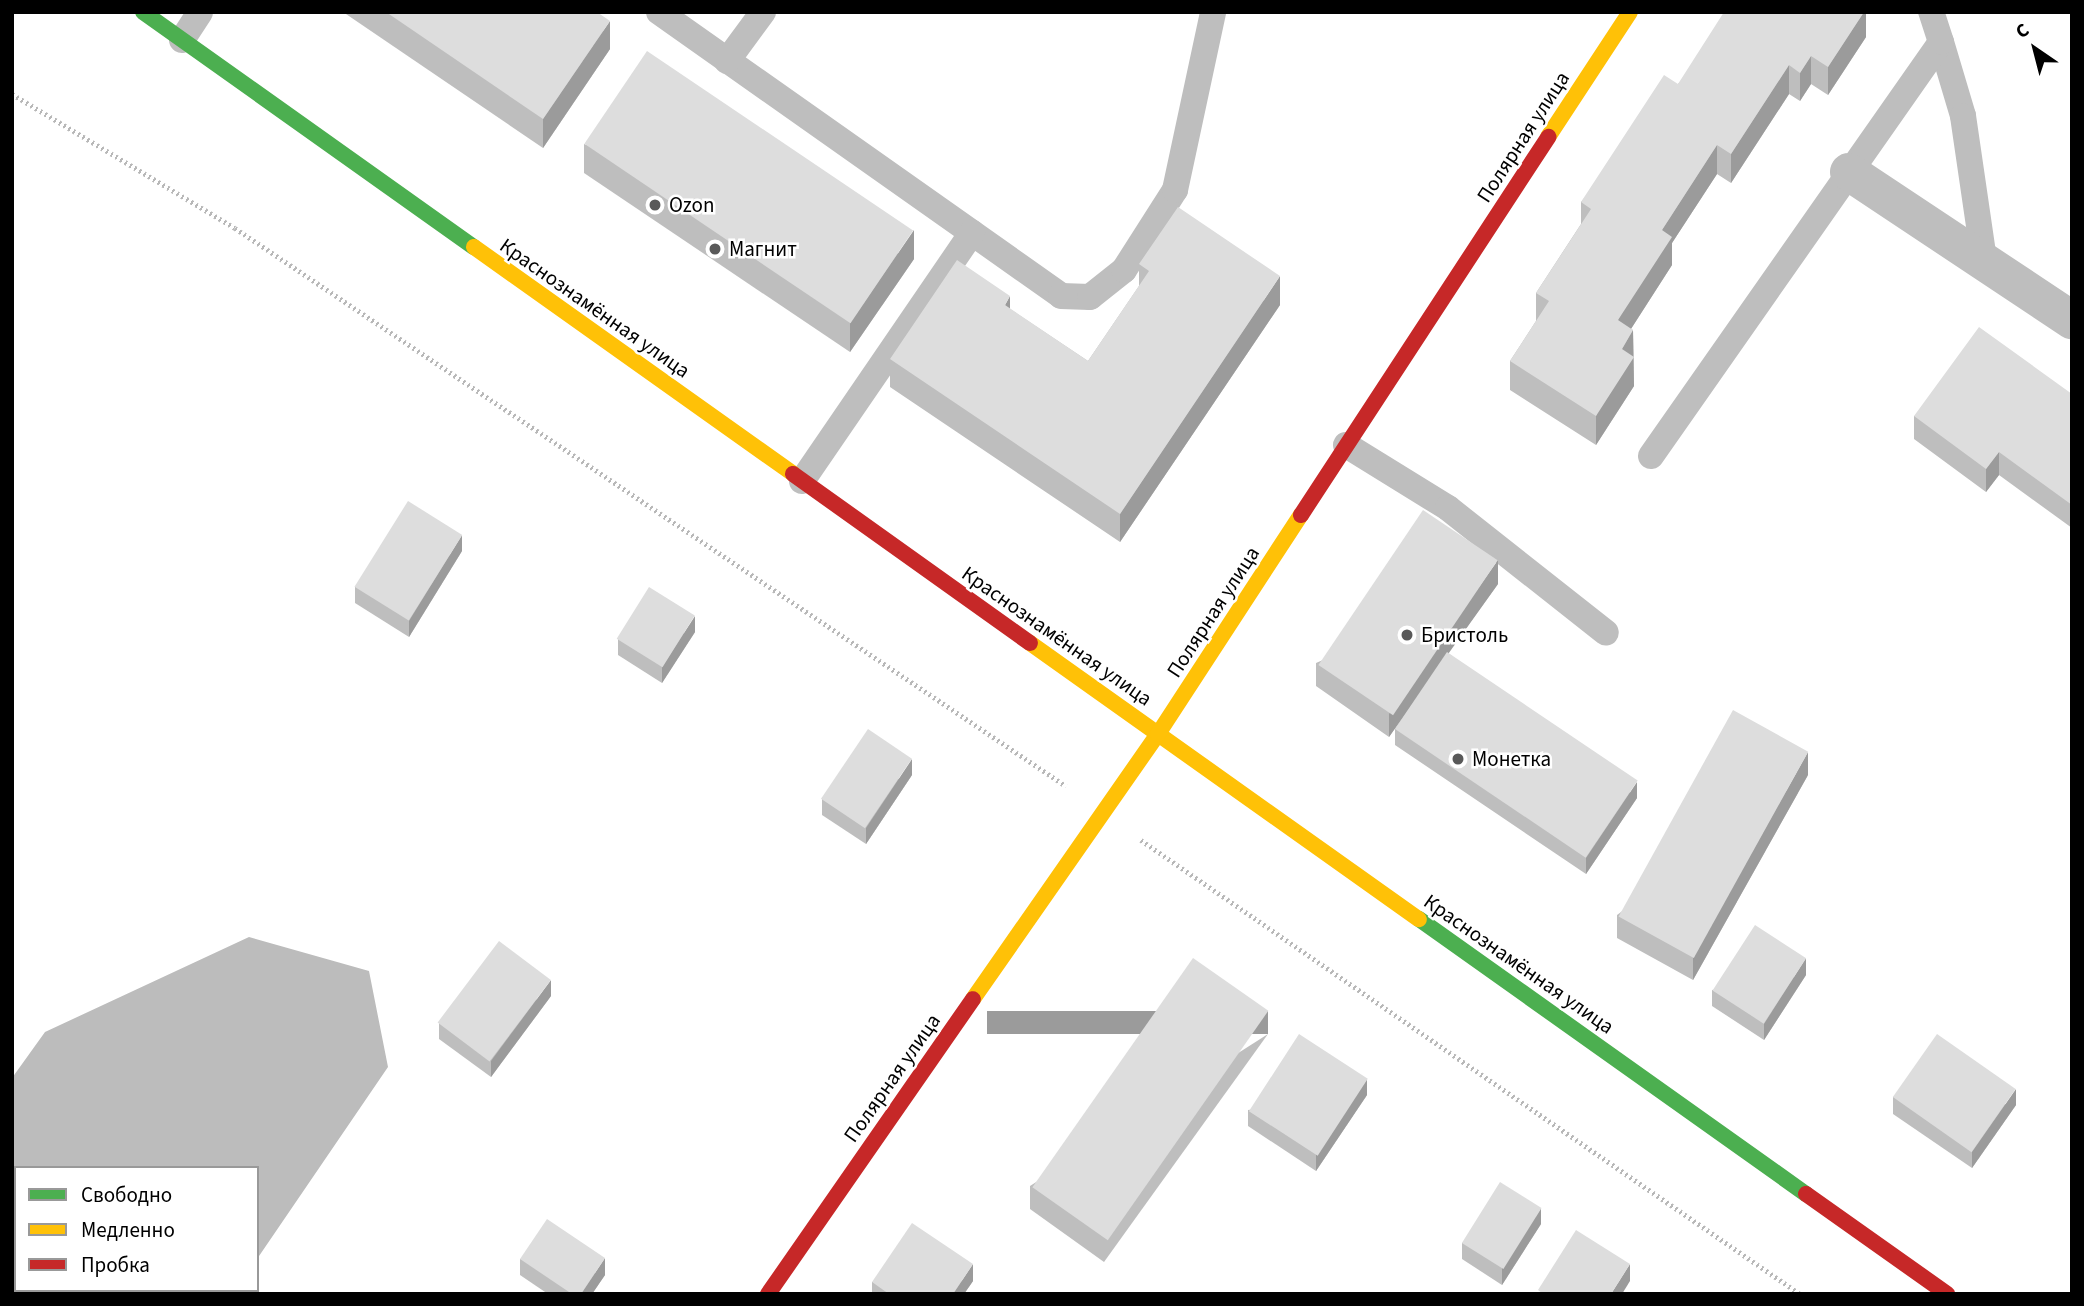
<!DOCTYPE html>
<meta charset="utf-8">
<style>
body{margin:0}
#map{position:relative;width:2084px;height:1306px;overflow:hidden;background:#fff;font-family:"Source Sans 3",sans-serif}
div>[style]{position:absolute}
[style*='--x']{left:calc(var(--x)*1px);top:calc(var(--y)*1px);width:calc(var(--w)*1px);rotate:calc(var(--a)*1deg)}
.water>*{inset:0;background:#bcbcbc}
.path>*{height:4.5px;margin-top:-2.25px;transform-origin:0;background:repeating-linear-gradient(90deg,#b8b8b8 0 2px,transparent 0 5.5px)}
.lane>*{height:26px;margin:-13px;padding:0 13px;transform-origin:13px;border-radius:13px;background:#bebebe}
.street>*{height:38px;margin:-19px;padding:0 19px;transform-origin:19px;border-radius:19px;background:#bebebe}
.fast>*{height:16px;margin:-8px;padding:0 8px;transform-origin:8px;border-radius:8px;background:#4caf50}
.slow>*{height:16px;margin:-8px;padding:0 8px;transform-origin:8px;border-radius:8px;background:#ffc107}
.jam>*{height:16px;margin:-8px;padding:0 8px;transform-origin:8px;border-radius:8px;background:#c62828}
.wall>*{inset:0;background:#bebebe}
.shaded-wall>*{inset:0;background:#9b9b9b;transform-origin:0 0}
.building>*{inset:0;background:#ddd;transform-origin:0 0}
.dots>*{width:19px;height:19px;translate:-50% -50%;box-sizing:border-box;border:4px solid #fff;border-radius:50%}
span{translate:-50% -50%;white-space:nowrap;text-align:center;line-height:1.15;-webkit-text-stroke:5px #fff;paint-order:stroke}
.street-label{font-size:21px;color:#000}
.poi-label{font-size:21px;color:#000}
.left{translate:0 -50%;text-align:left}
.frame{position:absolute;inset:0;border:14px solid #000;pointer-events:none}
.legend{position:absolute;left:14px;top:1166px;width:245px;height:126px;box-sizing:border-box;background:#fff;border:2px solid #999;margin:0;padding:9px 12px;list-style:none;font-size:21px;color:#000}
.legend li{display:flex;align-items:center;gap:14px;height:35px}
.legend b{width:35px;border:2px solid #999}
.north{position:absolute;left:2000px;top:14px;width:70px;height:70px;-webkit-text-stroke:5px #fff;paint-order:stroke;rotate:325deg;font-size:19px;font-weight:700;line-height:28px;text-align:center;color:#000}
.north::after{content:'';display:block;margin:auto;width:24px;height:32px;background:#000;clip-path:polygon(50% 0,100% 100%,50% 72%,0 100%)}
</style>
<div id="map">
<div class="water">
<i style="clip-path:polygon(249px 937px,369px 971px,388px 1067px,257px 1259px,257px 1168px,16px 1168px,16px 1290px,236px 1290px,233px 1294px,12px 1294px,12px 1078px,45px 1032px)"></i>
</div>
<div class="path">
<i style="--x:12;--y:94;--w:260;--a:31"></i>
<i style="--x:235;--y:228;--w:1001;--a:33.88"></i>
<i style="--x:1141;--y:840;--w:800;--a:34.56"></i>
</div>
<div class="lane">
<i style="--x:659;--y:12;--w:492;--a:35.2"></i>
<i style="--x:1061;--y:296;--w:29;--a:2"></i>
<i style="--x:1090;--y:297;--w:43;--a:-38.5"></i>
<i style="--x:1124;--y:270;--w:95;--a:-57.5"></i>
<i style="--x:1175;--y:190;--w:182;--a:-77.9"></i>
<i style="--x:182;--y:40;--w:33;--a:-57"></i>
<i style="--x:1941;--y:42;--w:77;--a:73.4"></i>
<i style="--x:1963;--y:116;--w:146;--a:81.7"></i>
<i style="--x:727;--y:61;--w:61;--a:-53.7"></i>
<i style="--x:1346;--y:445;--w:120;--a:31.7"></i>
<i style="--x:1448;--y:508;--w:201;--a:38.3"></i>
<i style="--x:1651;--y:456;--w:505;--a:-54.99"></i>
<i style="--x:1941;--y:42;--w:32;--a:-108"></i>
<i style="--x:802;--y:481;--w:301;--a:-55.6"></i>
</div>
<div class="street">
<i style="--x:1849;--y:172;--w:268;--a:33.6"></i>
</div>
<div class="fast">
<i style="--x:143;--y:12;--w:406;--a:35.4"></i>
<i style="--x:1419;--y:919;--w:475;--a:35.4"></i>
</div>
<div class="slow">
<i style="--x:1548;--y:137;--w:149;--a:-56.7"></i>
<i style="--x:474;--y:247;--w:392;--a:35.4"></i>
<i style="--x:1030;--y:643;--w:477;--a:35.4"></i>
<i style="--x:973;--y:999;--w:323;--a:-55.1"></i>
<i style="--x:1158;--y:734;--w:262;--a:-56.9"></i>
</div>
<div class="jam">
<i style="--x:793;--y:474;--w:291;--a:35.5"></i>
<i style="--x:1301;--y:515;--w:452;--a:-56.8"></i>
<i style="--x:1806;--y:1194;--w:173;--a:35.3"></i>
<i style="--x:768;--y:1294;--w:359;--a:-55.2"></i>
</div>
<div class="wall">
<i style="clip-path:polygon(343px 12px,597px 12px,610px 49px,543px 148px)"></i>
<i style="clip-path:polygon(1866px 12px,1866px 37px,1828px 95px,1811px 84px,1800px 101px,1789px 94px,1731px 183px,1717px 174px,1672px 243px,1672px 265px,1631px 329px,1633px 330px,1634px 386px,1596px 445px,1510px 390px,1510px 361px,1536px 321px,1536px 293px,1581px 224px,1581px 202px,1678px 84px,1746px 14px)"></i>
<i style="clip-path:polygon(584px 144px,914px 259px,850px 352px,584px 173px)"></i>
<i style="clip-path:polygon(1139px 264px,1280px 305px,1120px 542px,890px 387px,890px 359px,1010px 309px,1088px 361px,1139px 286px)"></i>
<i style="clip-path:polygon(2072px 394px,2072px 528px,1999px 475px,1986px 492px,1914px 439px,1914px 416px)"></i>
<i style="clip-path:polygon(462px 551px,409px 637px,355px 603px,355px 587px)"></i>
<i style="clip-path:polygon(1498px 584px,1448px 653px,1637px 798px,1586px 874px,1395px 745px,1395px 729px,1408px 709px,1389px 737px,1316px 686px,1316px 663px)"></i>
<i style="clip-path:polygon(695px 632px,662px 683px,618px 655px,618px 639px)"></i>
<i style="clip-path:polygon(912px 775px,866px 844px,822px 815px,822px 799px)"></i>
<i style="clip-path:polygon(1808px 775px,1693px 980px,1617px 938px,1617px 915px)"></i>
<i style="clip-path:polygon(1806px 975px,1764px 1040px,1712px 1006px,1712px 990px)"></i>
<i style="clip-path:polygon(551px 996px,491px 1077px,439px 1039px,439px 1023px)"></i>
<i style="clip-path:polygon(1268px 1034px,1104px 1262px,1030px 1209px,1030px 1186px)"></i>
<i style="clip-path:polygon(1367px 1095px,1316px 1171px,1248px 1126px,1248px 1110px)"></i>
<i style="clip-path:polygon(1893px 1097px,2016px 1105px,1972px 1168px,1893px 1114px)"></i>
<i style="clip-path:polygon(1541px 1224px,1502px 1285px,1462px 1259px,1462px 1243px)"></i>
<i style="clip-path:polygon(520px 1259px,605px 1275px,592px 1294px,548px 1294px,520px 1275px)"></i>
<i style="clip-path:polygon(973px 1281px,964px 1294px,872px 1294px,872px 1282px)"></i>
</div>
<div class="shaded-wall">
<i style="clip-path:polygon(1864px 12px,1866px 12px,1866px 37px,1828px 95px,1828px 67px)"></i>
<i style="clip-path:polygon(610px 21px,610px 49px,543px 148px,543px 119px)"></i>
<i style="clip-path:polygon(1811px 56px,1811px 84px,1800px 101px,1800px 73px)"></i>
<i style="clip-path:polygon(1789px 65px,1789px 94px,1731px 183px,1731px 154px)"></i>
<i style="clip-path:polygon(1717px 145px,1717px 174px,1672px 243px,1672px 265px,1618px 349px,1618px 320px,1662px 230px)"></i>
<i style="clip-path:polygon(914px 230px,914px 259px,850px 352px,850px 323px)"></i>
<i style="clip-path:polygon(1280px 276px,1280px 305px,1120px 542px,1120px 514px)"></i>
<i style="clip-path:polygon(1010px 296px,1010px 325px,1005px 305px)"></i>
<i style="clip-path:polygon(1633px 330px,1634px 386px,1596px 445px,1596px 416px,1622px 349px)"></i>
<i style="clip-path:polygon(1999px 452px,1999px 475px,1986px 492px,1986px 469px)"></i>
<i style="clip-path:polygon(462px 535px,462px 551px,409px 637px,409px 621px)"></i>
<i style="clip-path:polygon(1498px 560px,1498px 584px,1389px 737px,1389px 714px)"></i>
<i style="clip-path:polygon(695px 616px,695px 632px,662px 683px,662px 667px)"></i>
<i style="clip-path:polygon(1808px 752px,1808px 775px,1693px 980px,1693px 957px)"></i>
<i style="clip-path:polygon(912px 759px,912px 775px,866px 844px,866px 828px)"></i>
<i style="clip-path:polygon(1637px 782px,1637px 798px,1586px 874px,1586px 858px)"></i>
<i style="clip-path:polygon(1806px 958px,1806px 975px,1764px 1040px,1764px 1024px)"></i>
<i style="clip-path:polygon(551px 980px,551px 996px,491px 1077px,491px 1061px)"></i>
<i style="left:1268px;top:1011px;width:23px;height:281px;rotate:90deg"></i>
<i style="clip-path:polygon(1367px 1079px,1367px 1095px,1316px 1171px,1316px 1155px)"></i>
<i style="clip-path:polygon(2016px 1089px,2016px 1105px,1972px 1168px,1972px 1152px)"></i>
<i style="clip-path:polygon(1541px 1208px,1541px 1224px,1502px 1285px,1502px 1268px)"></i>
<i style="clip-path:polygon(605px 1258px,605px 1275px,592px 1294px,581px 1294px)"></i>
<i style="clip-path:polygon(973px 1264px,973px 1281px,964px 1294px,953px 1294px)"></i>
<i style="clip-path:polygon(1630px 1264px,1630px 1281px,1622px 1294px,1611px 1294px)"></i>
</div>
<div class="building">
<i style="clip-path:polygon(386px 12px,597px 12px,610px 21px,543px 119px)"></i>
<i style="clip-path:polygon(1724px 12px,1744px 12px,1746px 14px,1747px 12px,1864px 12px,1828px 67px,1811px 56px,1800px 73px,1789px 65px,1731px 154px,1717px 145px,1662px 230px,1672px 237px,1618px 320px,1633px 330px,1622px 349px,1634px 357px,1596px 416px,1510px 361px,1549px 301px,1536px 293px,1591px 209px,1581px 202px,1664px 75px,1678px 84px)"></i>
<i style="left:647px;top:51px;width:321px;height:112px;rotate:34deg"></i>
<i style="clip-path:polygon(1178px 207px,1280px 276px,1120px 514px,890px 359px,957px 260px,1010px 296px,1005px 305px,1088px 361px,1149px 271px,1139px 264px)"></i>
<i style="clip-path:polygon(1979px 327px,2072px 394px,2072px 505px,1999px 452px,1986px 469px,1914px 416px)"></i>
<i style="left:408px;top:501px;width:64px;height:101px;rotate:32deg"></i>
<i style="left:1423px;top:510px;width:90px;height:187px;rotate:34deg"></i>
<i style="left:649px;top:587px;width:54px;height:61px;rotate:32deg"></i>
<i style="left:1447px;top:652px;width:230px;height:93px;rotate:34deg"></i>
<i style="left:1733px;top:710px;width:86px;height:236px;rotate:29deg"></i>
<i style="left:868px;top:729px;width:53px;height:84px;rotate:34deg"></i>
<i style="left:1755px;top:925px;width:61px;height:78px;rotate:33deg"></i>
<i style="left:499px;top:941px;width:65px;height:102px;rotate:37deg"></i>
<i style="left:1193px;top:958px;width:92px;height:280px;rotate:35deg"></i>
<i style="left:1299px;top:1034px;width:82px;height:92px;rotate:33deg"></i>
<i style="left:1937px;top:1034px;width:96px;height:77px;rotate:35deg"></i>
<i style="left:1500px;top:1182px;width:49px;height:72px;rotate:32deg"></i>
<i style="clip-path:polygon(547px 1219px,605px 1258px,581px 1294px,572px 1294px,520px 1259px)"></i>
<i style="clip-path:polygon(912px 1223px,973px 1264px,953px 1294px,889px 1294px,872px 1282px)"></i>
<i style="clip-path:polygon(1576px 1230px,1630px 1264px,1611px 1294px,1543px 1294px,1538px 1290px)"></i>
</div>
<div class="dots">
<i style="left:655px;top:205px;background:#595959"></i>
<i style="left:715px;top:249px;background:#595959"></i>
<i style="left:1407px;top:635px;background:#595959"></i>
<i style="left:1458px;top:759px;background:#595959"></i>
</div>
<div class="street-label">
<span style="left:1523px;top:137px;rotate:-57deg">Полярная улица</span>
<span style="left:595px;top:308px;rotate:35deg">Краснознамённая улица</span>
<span style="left:1213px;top:612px;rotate:-57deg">Полярная улица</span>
<span style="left:1057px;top:636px;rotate:35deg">Краснознамённая улица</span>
<span style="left:1519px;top:964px;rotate:35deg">Краснознамённая улица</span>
<span style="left:892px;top:1078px;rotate:-55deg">Полярная улица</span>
</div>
<div class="poi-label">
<span class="left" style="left:669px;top:205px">Ozon</span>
<span class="left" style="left:729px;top:249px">Магнит</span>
<span class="left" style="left:1421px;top:635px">Бристоль</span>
<span class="left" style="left:1472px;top:759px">Монетка</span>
</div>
<div class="frame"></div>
<ul class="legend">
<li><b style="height:9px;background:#4caf50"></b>Свободно</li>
<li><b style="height:9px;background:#ffc107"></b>Медленно</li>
<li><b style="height:9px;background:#c62828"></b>Пробка</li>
</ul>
<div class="north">С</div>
</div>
